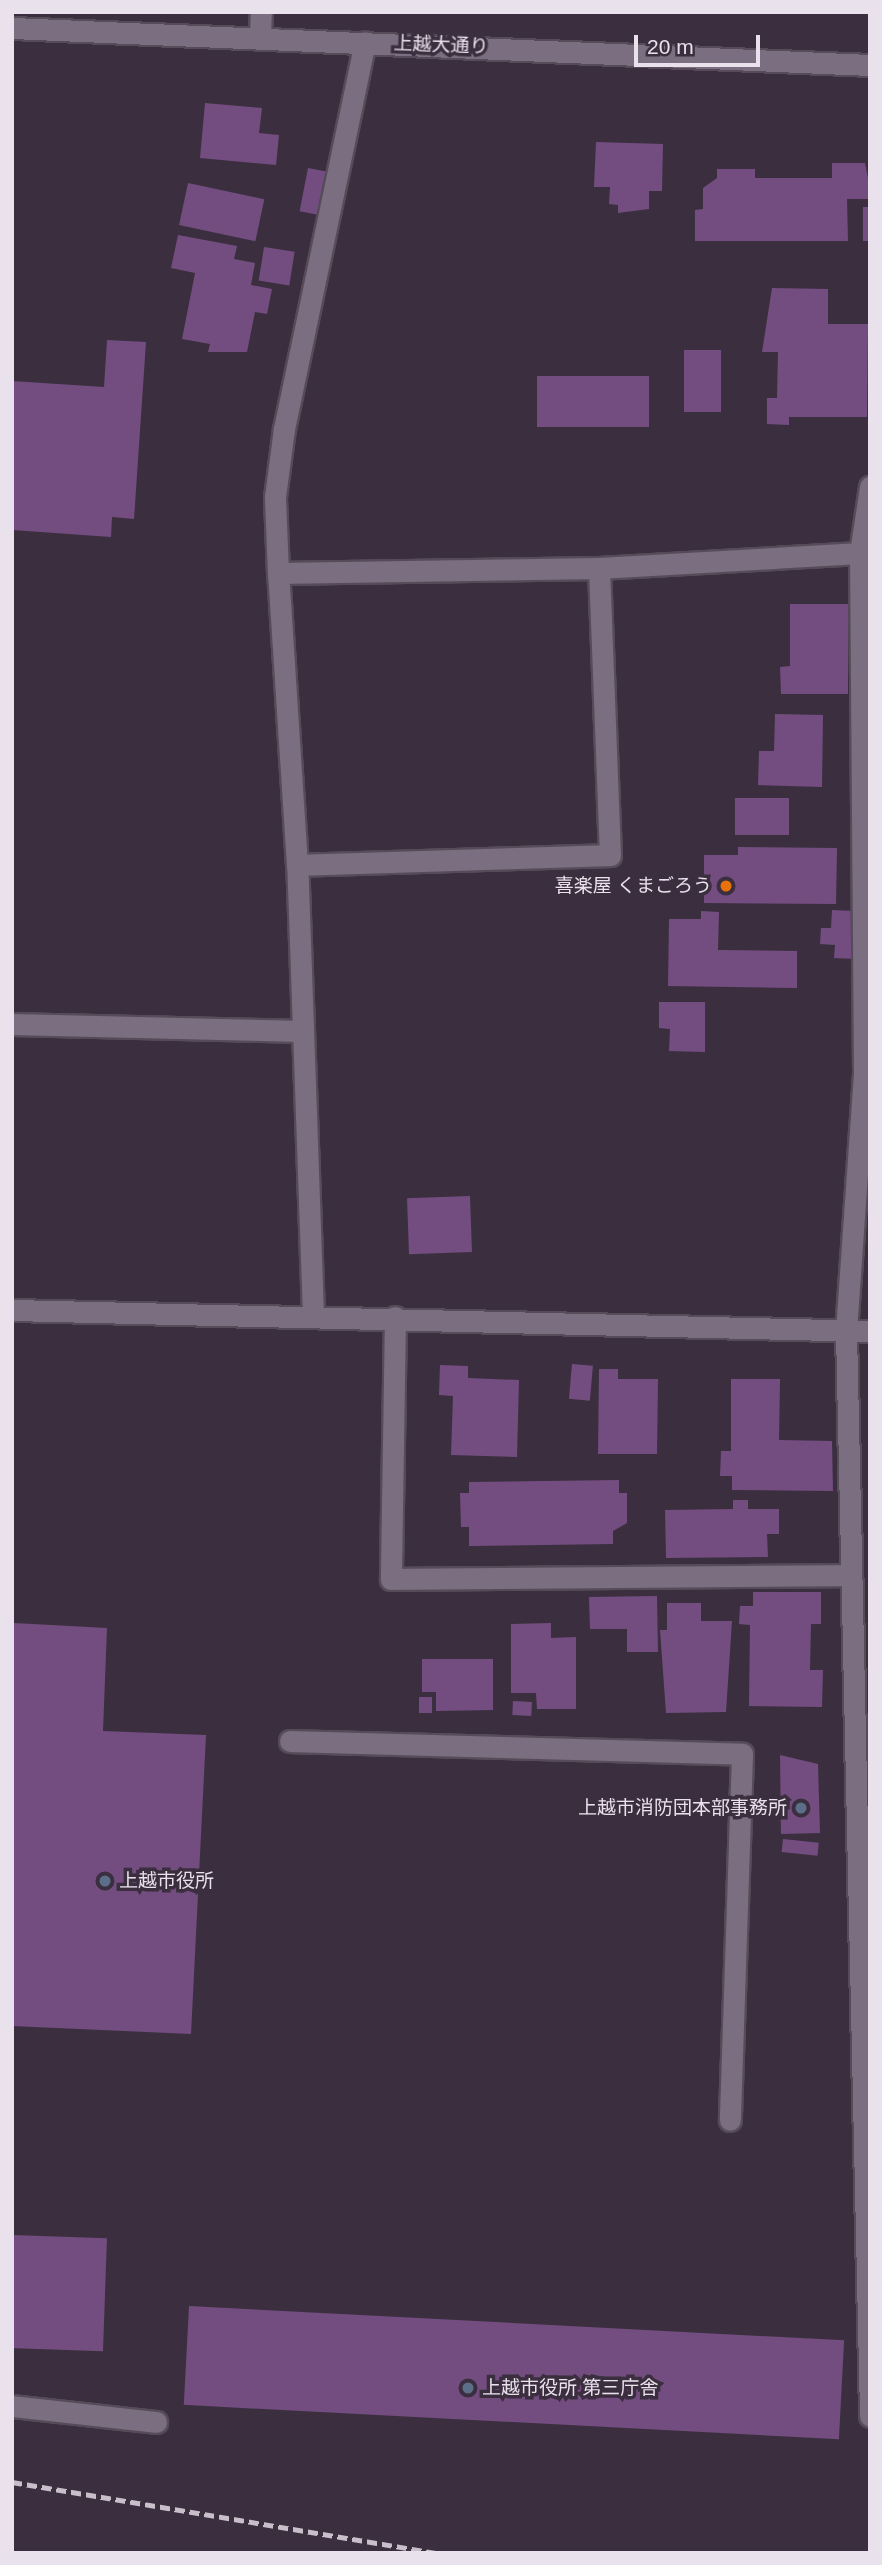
<!DOCTYPE html>
<meta charset="utf-8">
<style>
body{margin:0}
#map{position:relative;width:882px;height:2565px;overflow:hidden;background:#3b2f3f;font-family:Arial,"Noto Sans JP",sans-serif}
div>[style]{position:absolute}
[style*='--x']{left:calc(var(--x)*1px);top:calc(var(--y)*1px);width:calc(var(--w)*1px);rotate:calc(var(--a)*1deg)}
.building>*{inset:0;background:#734d80;transform-origin:0 0}
.roads{filter:drop-shadow(2px 0 #564c59) drop-shadow(-2px 0 #564c59) drop-shadow(0 2px #564c59) drop-shadow(0 -2px #564c59)}
.lane>*{height:21px;margin:-10.5px;padding:0 10.5px;transform-origin:10.5px;border-radius:10.5px;background:#7b6e80}
.street>*{height:21px;margin:-10.5px;padding:0 10.5px;transform-origin:10.5px;border-radius:10.5px;background:#7b6e80}
.secondary>*{height:21px;margin:-10.5px;padding:0 10.5px;transform-origin:10.5px;border-radius:10.5px;background:#7b6e80}
.rail>*{height:5px;margin-top:-2.5px;transform-origin:0;background:repeating-linear-gradient(90deg,#c8bfcb 0 10px,transparent 0 15px)}
.dots>*{width:19px;height:19px;translate:-50% -50%;box-sizing:border-box;border:4px solid #3b2f3f;border-radius:50%}
span{translate:-50% -50%;white-space:nowrap;text-align:center;line-height:1.15;-webkit-text-stroke:7px #3b2f3f;paint-order:stroke}
.street-label{font-size:19px;color:#e9e1ec}
.poi-label{font-size:19px;color:#e9e1ec}
.right{translate:-100% -50%;text-align:right}
.left{translate:0 -50%;text-align:left}
.frame{position:absolute;inset:0;border:14px solid #e9e1ec;pointer-events:none}
.scale{position:absolute;left:634px;top:35px;width:126px;height:32px;box-sizing:border-box;border:4px solid #e9e1ec;border-top:0;padding-left:9px;font-size:21px;line-height:24px;white-space:nowrap;color:#e9e1ec;-webkit-text-stroke:5px #3b2f3f;paint-order:stroke}
</style>
<div id="map">
<div class="building">
<i style="clip-path:polygon(205px 103px,262px 108px,259px 133px,279px 135px,276px 165px,200px 158px)"></i>
<i style="clip-path:polygon(596px 142px,663px 144px,662px 191px,649px 191px,649px 209px,618px 213px,618px 205px,609px 204px,610px 187px,594px 187px)"></i>
<i style="clip-path:polygon(832px 163px,865px 163px,870px 188px,870px 199px,847px 199px,848px 241px,695px 241px,695px 210px,703px 209px,703px 188px,717px 178px,717px 169px,755px 169px,755px 178px,832px 178px)"></i>
<i style="left:308px;top:168px;width:20px;height:44px;rotate:11deg"></i>
<i style="left:188px;top:183px;width:78px;height:43px;rotate:12deg"></i>
<i style="left:870px;top:207px;width:34px;height:7px;rotate:90deg"></i>
<i style="clip-path:polygon(178px 235px,237px 246px,234px 259px,255px 263px,251px 285px,272px 289px,267px 314px,255px 312px,247px 352px,208px 352px,210px 344px,182px 339px,195px 273px,171px 268px)"></i>
<i style="left:264px;top:247px;width:31px;height:34px;rotate:9deg"></i>
<i style="clip-path:polygon(772px 288px,828px 289px,828px 324px,868px 324px,867px 417px,789px 417px,789px 425px,767px 424px,767px 398px,777px 398px,778px 352px,762px 352px)"></i>
<i style="clip-path:polygon(107px 340px,146px 342px,134px 519px,112px 517px,111px 537px,12px 530px,12px 381px,104px 387px)"></i>
<i style="left:684px;top:350px;width:37px;height:62px"></i>
<i style="left:537px;top:376px;width:112px;height:51px"></i>
<i style="clip-path:polygon(790px 604px,848px 604px,848px 694px,781px 694px,780px 667px,790px 666px)"></i>
<i style="clip-path:polygon(775px 714px,823px 715px,822px 787px,758px 785px,759px 751px,774px 751px)"></i>
<i style="left:735px;top:798px;width:54px;height:37px"></i>
<i style="clip-path:polygon(738px 847px,837px 848px,836px 904px,704px 903px,704px 855px,738px 855px)"></i>
<i style="clip-path:polygon(832px 910px,854px 911px,857px 959px,834px 958px,835px 945px,820px 944px,821px 928px,831px 928px)"></i>
<i style="clip-path:polygon(701px 911px,719px 912px,718px 950px,797px 951px,797px 988px,668px 986px,669px 919px,701px 919px)"></i>
<i style="clip-path:polygon(659px 1002px,705px 1002px,705px 1052px,669px 1051px,670px 1029px,659px 1028px)"></i>
<i style="left:470px;top:1196px;width:56px;height:63px;rotate:88deg"></i>
<i style="left:572px;top:1364px;width:21px;height:35px;rotate:5deg"></i>
<i style="clip-path:polygon(440px 1365px,468px 1366px,468px 1378px,519px 1380px,517px 1457px,451px 1455px,453px 1396px,439px 1395px)"></i>
<i style="clip-path:polygon(599px 1369px,618px 1369px,618px 1379px,658px 1379px,657px 1454px,598px 1454px)"></i>
<i style="clip-path:polygon(731px 1379px,780px 1379px,779px 1440px,832px 1441px,833px 1491px,732px 1490px,732px 1476px,720px 1476px,721px 1451px,731px 1451px)"></i>
<i style="clip-path:polygon(619px 1480px,619px 1493px,627px 1493px,627px 1523px,613px 1531px,613px 1544px,469px 1546px,469px 1527px,461px 1527px,460px 1493px,469px 1493px,469px 1482px)"></i>
<i style="clip-path:polygon(733px 1500px,748px 1500px,748px 1509px,779px 1509px,779px 1534px,767px 1534px,768px 1557px,666px 1558px,665px 1510px,733px 1509px)"></i>
<i style="clip-path:polygon(753px 1592px,821px 1592px,821px 1624px,811px 1624px,810px 1670px,823px 1670px,822px 1707px,749px 1706px,750px 1625px,739px 1624px,740px 1606px,753px 1606px)"></i>
<i style="clip-path:polygon(657px 1596px,658px 1652px,627px 1652px,627px 1629px,590px 1629px,589px 1597px)"></i>
<i style="clip-path:polygon(667px 1603px,701px 1603px,701px 1621px,732px 1621px,726px 1712px,666px 1713px,660px 1630px,667px 1630px)"></i>
<i style="clip-path:polygon(14px 1623px,107px 1628px,103px 1731px,206px 1735px,191px 2034px,12px 2026px)"></i>
<i style="clip-path:polygon(551px 1623px,551px 1638px,576px 1637px,576px 1709px,537px 1709px,536px 1693px,511px 1693px,511px 1624px)"></i>
<i style="clip-path:polygon(422px 1659px,493px 1659px,493px 1710px,436px 1711px,436px 1692px,422px 1692px)"></i>
<i style="left:432px;top:1697px;width:16px;height:13px;rotate:90deg"></i>
<i style="left:513px;top:1701px;width:19px;height:14px;rotate:3deg"></i>
<i style="clip-path:polygon(780px 1755px,818px 1764px,820px 1833px,781px 1834px)"></i>
<i style="left:783px;top:1839px;width:36px;height:13px;rotate:6deg"></i>
<i style="left:12px;top:2235px;width:95px;height:113px;rotate:2deg"></i>
<i style="left:189px;top:2306px;width:656px;height:99px;rotate:3deg"></i>
</div>
<div class="roads">
<div class="lane">
<i style="--x:290;--y:1741;--w:452;--a:1.6"></i>
<i style="--x:742;--y:1754;--w:366;--a:91.9"></i>
</div>
<div class="street">
<i style="--x:260;--y:36;--w:24;--a:-88"></i>
<i style="--x:278;--y:573;--w:76;--a:-92.3"></i>
<i style="--x:275;--y:497;--w:69;--a:-82.5"></i>
<i style="--x:284;--y:429;--w:395;--a:-78.2"></i>
<i style="--x:297;--y:865;--w:313;--a:-1.8"></i>
<i style="--x:610;--y:855;--w:287;--a:-92.2"></i>
<i style="--x:12;--y:1024;--w:291;--a:1.4"></i>
<i style="--x:313;--y:1315;--w:450;--a:-92"></i>
<i style="--x:297;--y:865;--w:293;--a:-93.7"></i>
<i style="--x:278;--y:573;--w:321;--a:-0.9"></i>
<i style="--x:599;--y:568;--w:261;--a:-3.3"></i>
<i style="--x:395;--y:1317;--w:262;--a:90.9"></i>
<i style="--x:391;--y:1579;--w:459;--a:-0.5"></i>
<i style="--x:846;--y:1331;--w:260;--a:-86"></i>
<i style="--x:864;--y:1072;--w:519;--a:-90.44"></i>
<i style="--x:860;--y:553;--w:67;--a:-81.4"></i>
<i style="--x:12;--y:2406;--w:145;--a:6.3"></i>
</div>
<div class="secondary">
<i style="--x:12;--y:28;--w:859;--a:2.47"></i>
<i style="--x:12;--y:1310;--w:858;--a:1.4"></i>
<i style="--x:846;--y:1331;--w:1085;--a:88.73"></i>
</div>
</div>
<div class="rail">
<i style="--x:12;--y:2482;--w:431;--a:9.5"></i>
</div>
<div class="dots">
<i style="left:726px;top:886px;background:#e8710a"></i>
<i style="left:801px;top:1808px;background:#5c6f8a"></i>
<i style="left:105px;top:1881px;background:#5c6f8a"></i>
<i style="left:468px;top:2388px;background:#5c6f8a"></i>
</div>
<div class="street-label">
<span style="left:441px;top:45px;rotate:2deg">上越大通り</span>
</div>
<div class="poi-label">
<span class="right" style="left:712px;top:886px">喜楽屋 くまごろう</span>
<span class="right" style="left:787px;top:1808px">上越市消防団本部事務所</span>
<span class="left" style="left:119px;top:1881px">上越市役所</span>
<span class="left" style="left:482px;top:2388px">上越市役所 第三庁舎</span>
</div>
<div class="frame"></div>
<div class="scale">20 m</div>
</div>
